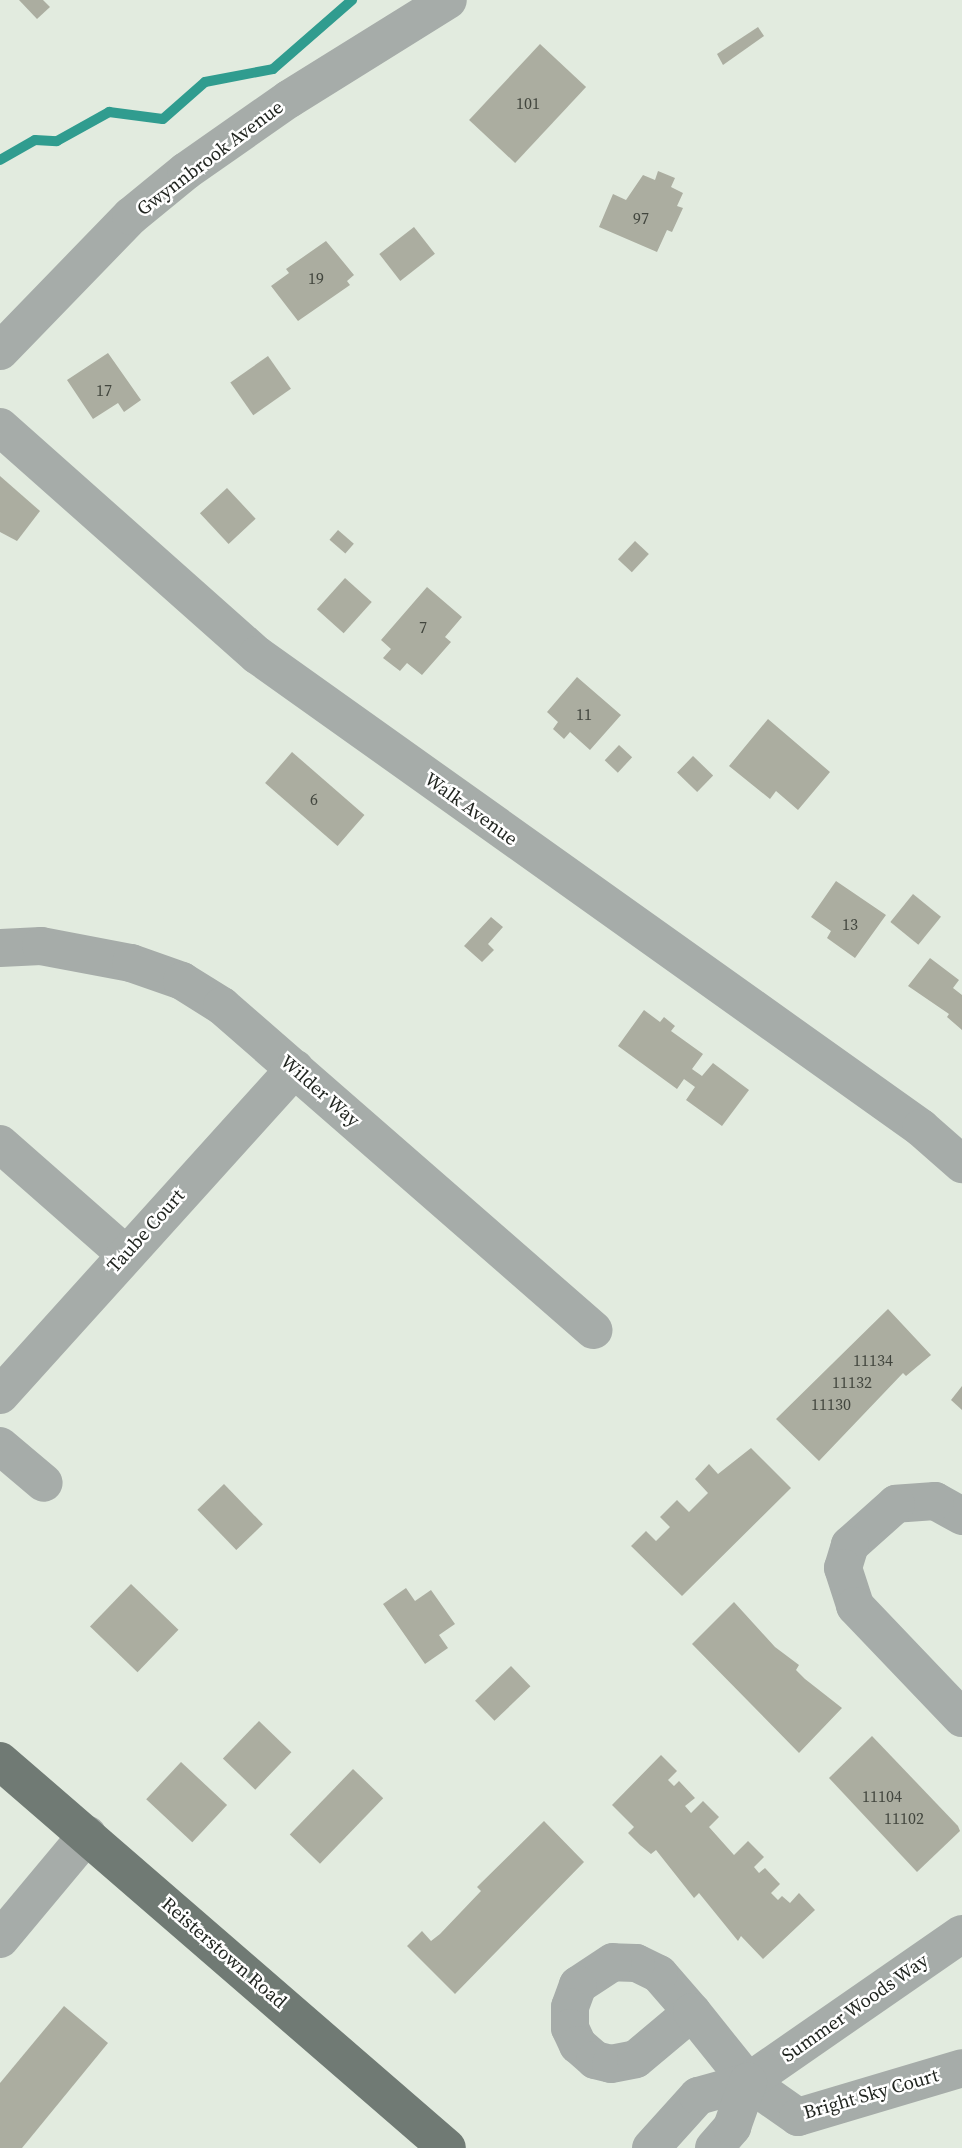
<!DOCTYPE html>
<style>
body{margin:0}
#map{position:relative;width:962px;height:2148px;overflow:hidden;background:#e2ebdf;font-family:"Source Serif 4",serif}
div>[style]{position:absolute}
[style*='--x']{left:calc(var(--x)*1px);top:calc(var(--y)*1px);width:calc(var(--w)*1px);rotate:calc(var(--a)*1deg)}
.stream>*{height:10px;margin:-5px;padding:0 5px;transform-origin:5px;border-radius:5px;background:#309c8f}
.building>*{inset:0;background:#abada0;transform-origin:0 0}
.minor>*{height:38px;margin:-19px;padding:0 19px;transform-origin:19px;border-radius:19px;background:#a6aca9}
.major>*{height:38px;margin:-19px;padding:0 19px;transform-origin:19px;border-radius:19px;background:#707a74}
span{translate:-50% -50%;white-space:nowrap;text-align:center;line-height:1.15;-webkit-text-stroke:5px #fff;paint-order:stroke}
.number-label{font-size:16px;color:#42463e}
.number-label span{-webkit-text-stroke-width:0}
.street-label{font-size:19px;color:#1f231e}
</style>
<div id="map">
<div class="stream">
<i style="--x:0;--y:160;--w:40;--a:-29.7"></i>
<i style="--x:35;--y:140;--w:22;--a:3"></i>
<i style="--x:57;--y:141;--w:60;--a:-29.1"></i>
<i style="--x:109;--y:112;--w:54;--a:7.4"></i>
<i style="--x:163;--y:119;--w:56;--a:-41.4"></i>
<i style="--x:205;--y:82;--w:69;--a:-10.8"></i>
<i style="--x:273;--y:69;--w:105;--a:-41.1"></i>
</div>
<div class="building">
<i style="clip-path:polygon(19px 0,43px 0,50px 7px,37px 19px)"></i>
<i style="clip-path:polygon(758px 27px,764px 36px,723px 65px,717px 54px)"></i>
<i style="left:540px;top:44px;width:63px;height:104px;rotate:43deg"></i>
<i style="clip-path:polygon(658px 171px,675px 178px,671px 187px,683px 193px,677px 206px,683px 208px,672px 232px,667px 230px,657px 252px,599px 227px,613px 194px,626px 200px,643px 175px,655px 180px)"></i>
<i style="left:414px;top:227px;width:34px;height:44px;rotate:52deg"></i>
<i style="clip-path:polygon(326px 241px,354px 275px,347px 281px,350px 285px,298px 321px,271px 286px,289px 273px,286px 269px)"></i>
<i style="clip-path:polygon(108px 353px,141px 400px,124px 412px,118px 403px,93px 419px,67px 380px)"></i>
<i style="left:268px;top:356px;width:40px;height:46px;rotate:55deg"></i>
<i style="clip-path:polygon(0 476px,40px 511px,17px 541px,0 532px)"></i>
<i style="left:227px;top:488px;width:42px;height:37px;rotate:47deg"></i>
<i style="left:338px;top:530px;width:21px;height:13px;rotate:41deg"></i>
<i style="left:635px;top:541px;width:19px;height:25px;rotate:43deg"></i>
<i style="left:345px;top:578px;width:36px;height:42px;rotate:42deg"></i>
<i style="clip-path:polygon(427px 587px,462px 617px,445px 637px,451px 642px,422px 675px,407px 663px,400px 671px,383px 658px,391px 649px,381px 640px)"></i>
<i style="clip-path:polygon(577px 677px,621px 715px,590px 750px,570px 732px,564px 739px,553px 729px,558px 722px,547px 712px)"></i>
<i style="clip-path:polygon(768px 719px,830px 772px,798px 810px,776px 791px,770px 799px,729px 766px)"></i>
<i style="left:619px;top:745px;width:18px;height:21px;rotate:43deg"></i>
<i style="left:292px;top:752px;width:96px;height:41px;rotate:41deg"></i>
<i style="left:693px;top:756px;width:28px;height:23px;rotate:44deg"></i>
<i style="clip-path:polygon(836px 881px,886px 915px,855px 958px,827px 938px,831px 931px,811px 917px)"></i>
<i style="left:913px;top:894px;width:36px;height:36px;rotate:39deg"></i>
<i style="clip-path:polygon(491px 917px,503px 927px,488px 944px,494px 950px,482px 962px,464px 946px)"></i>
<i style="clip-path:polygon(930px 958px,959px 980px,953px 988px,962px 995px,962px 1030px,947px 1017px,949px 1014px,908px 986px)"></i>
<i style="clip-path:polygon(644px 1010px,660px 1022px,664px 1017px,675px 1026px,671px 1031px,703px 1054px,692px 1069px,702px 1076px,713px 1063px,749px 1090px,722px 1126px,686px 1100px,695px 1087px,684px 1079px,677px 1089px,618px 1046px)"></i>
<i style="clip-path:polygon(888px 1309px,931px 1355px,906px 1376px,903px 1373px,819px 1461px,776px 1419px)"></i>
<i style="clip-path:polygon(962px 1386px,962px 1410px,951px 1400px)"></i>
<i style="clip-path:polygon(751px 1448px,791px 1488px,682px 1596px,631px 1546px,646px 1531px,656px 1541px,670px 1527px,660px 1517px,677px 1500px,689px 1512px,708px 1493px,695px 1479px,709px 1464px,718px 1474px)"></i>
<i style="left:224px;top:1484px;width:56px;height:37px;rotate:46deg"></i>
<i style="left:131px;top:1584px;width:66px;height:59px;rotate:44deg"></i>
<i style="clip-path:polygon(406px 1588px,415px 1601px,431px 1590px,455px 1624px,439px 1635px,448px 1648px,425px 1664px,383px 1604px)"></i>
<i style="clip-path:polygon(734px 1602px,775px 1647px,799px 1665px,796px 1670px,805px 1679px,842px 1708px,799px 1753px,692px 1644px)"></i>
<i style="left:511px;top:1666px;width:28px;height:50px;rotate:46deg"></i>
<i style="left:259px;top:1721px;width:45px;height:52px;rotate:44deg"></i>
<i style="clip-path:polygon(872px 1736px,958px 1826px,960px 1831px,917px 1872px,829px 1778px)"></i>
<i style="clip-path:polygon(661px 1755px,677px 1771px,668px 1780px,674px 1786px,679px 1781px,695px 1798px,685px 1806px,691px 1813px,703px 1801px,719px 1817px,709px 1827px,734px 1855px,748px 1841px,764px 1857px,754px 1867px,759px 1873px,765px 1868px,780px 1884px,771px 1893px,778px 1900px,782px 1896px,790px 1903px,799px 1893px,815px 1910px,763px 1959px,741px 1936px,738px 1941px,699px 1893px,694px 1898px,656px 1850px,651px 1854px,640px 1845px,628px 1833px,634px 1827px,612px 1805px)"></i>
<i style="left:181px;top:1762px;width:63px;height:51px;rotate:43deg"></i>
<i style="left:353px;top:1769px;width:42px;height:91px;rotate:44deg"></i>
<i style="clip-path:polygon(544px 1821px,584px 1862px,455px 1994px,407px 1946px,422px 1931px,431px 1941px,440px 1934px,481px 1891px,477px 1887px)"></i>
<i style="clip-path:polygon(64px 2006px,108px 2043px,22px 2148px,0 2148px,0 2083px)"></i>
</div>
<div class="minor">
<i style="--x:0;--y:351;--w:188;--a:-45.9"></i>
<i style="--x:131;--y:216;--w:71;--a:-39.3"></i>
<i style="--x:186;--y:171;--w:126;--a:-35"></i>
<i style="--x:289;--y:99;--w:187;--a:-31.9"></i>
<i style="--x:0;--y:427;--w:344;--a:41.6"></i>
<i style="--x:257;--y:655;--w:815;--a:35.46"></i>
<i style="--x:921;--y:1128;--w:55;--a:41.3"></i>
<i style="--x:0;--y:948;--w:41;--a:-2.8"></i>
<i style="--x:41;--y:946;--w:92;--a:10.7"></i>
<i style="--x:131;--y:963;--w:54;--a:19.4"></i>
<i style="--x:182;--y:981;--w:47;--a:32"></i>
<i style="--x:222;--y:1006;--w:493;--a:41.1"></i>
<i style="--x:0;--y:1144;--w:167;--a:41.3"></i>
<i style="--x:0;--y:1395;--w:440;--a:-47.9"></i>
<i style="--x:0;--y:1446;--w:57;--a:40.1"></i>
<i style="--x:962;--y:1516;--w:31;--a:-151"></i>
<i style="--x:935;--y:1501;--w:39;--a:176"></i>
<i style="--x:896;--y:1504;--w:62;--a:138.3"></i>
<i style="--x:850;--y:1545;--w:24;--a:107"></i>
<i style="--x:843;--y:1568;--w:40;--a:72"></i>
<i style="--x:855;--y:1606;--w:155;--a:46.3"></i>
<i style="--x:0;--y:1939;--w:136;--a:-50.1"></i>
<i style="--x:692;--y:2012;--w:50;--a:-131"></i>
<i style="--x:659;--y:1974;--w:25;--a:-154"></i>
<i style="--x:636;--y:1963;--w:23;--a:-178"></i>
<i style="--x:613;--y:1962;--w:42;--a:146.7"></i>
<i style="--x:578;--y:1985;--w:23;--a:110"></i>
<i style="--x:570;--y:2007;--w:21;--a:90"></i>
<i style="--x:570;--y:2028;--w:19;--a:65"></i>
<i style="--x:578;--y:2045;--w:23;--a:41"></i>
<i style="--x:595;--y:2060;--w:16;--a:14"></i>
<i style="--x:611;--y:2064;--w:25;--a:-11"></i>
<i style="--x:636;--y:2059;--w:73;--a:-40"></i>
<i style="--x:692;--y:2012;--w:90;--a:51.3"></i>
<i style="--x:748;--y:2082;--w:61;--a:35"></i>
<i style="--x:798;--y:2117;--w:171;--a:-16.6"></i>
<i style="--x:651;--y:2148;--w:70;--a:-47.9"></i>
<i style="--x:698;--y:2096;--w:52;--a:-15.6"></i>
<i style="--x:748;--y:2082;--w:260;--a:-34.7"></i>
<i style="--x:714;--y:2148;--w:28;--a:-49"></i>
<i style="--x:732;--y:2127;--w:48;--a:-70.4"></i>
</div>
<div class="major">
<i style="--x:0;--y:1761;--w:591;--a:40.89"></i>
</div>
<div class="number-label">
<span style="left:528px;top:103px">101</span>
<span style="left:641px;top:218px">97</span>
<span style="left:316px;top:278px">19</span>
<span style="left:104px;top:390px">17</span>
<span style="left:423px;top:627px">7</span>
<span style="left:584px;top:714px">11</span>
<span style="left:314px;top:799px">6</span>
<span style="left:850px;top:924px">13</span>
<span style="left:873px;top:1360px">11134</span>
<span style="left:852px;top:1382px">11132</span>
<span style="left:831px;top:1404px">11130</span>
<span style="left:882px;top:1796px">11104</span>
<span style="left:904px;top:1818px">11102</span>
</div>
<div class="street-label">
<span style="left:210px;top:158px;rotate:-37deg">Gwynnbrook Avenue</span>
<span style="left:471px;top:809px;rotate:36deg">Walk Avenue</span>
<span style="left:320px;top:1091px;rotate:41deg">Wilder Way</span>
<span style="left:146px;top:1231px;rotate:-48deg">Taube Court</span>
<span style="left:224px;top:1953px;rotate:41deg">Reisterstown Road</span>
<span style="left:855px;top:2008px;rotate:-35deg">Summer Woods Way</span>
<span style="left:871px;top:2094px;rotate:-16deg">Bright Sky Court</span>
</div>
</div>
